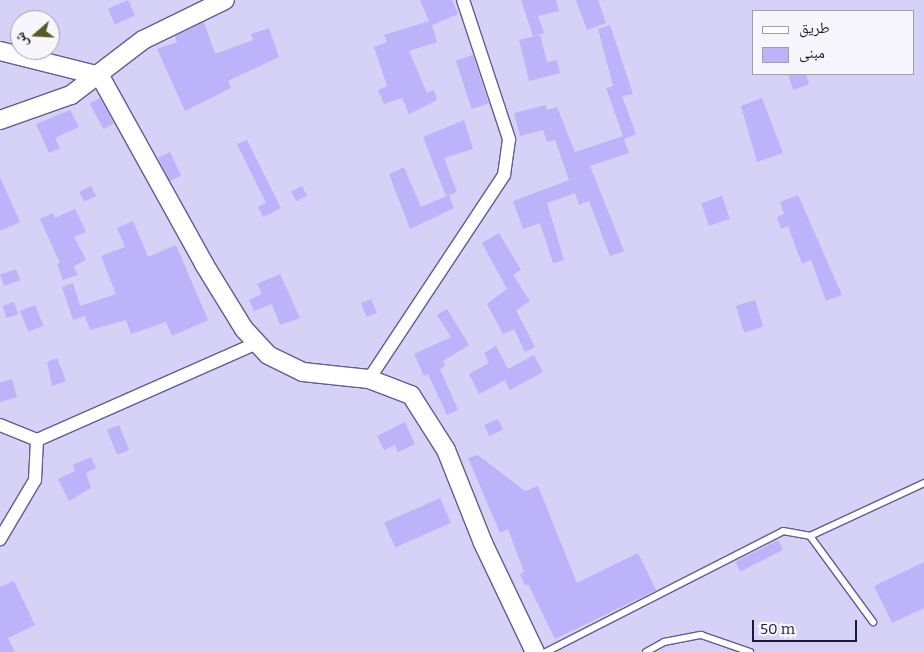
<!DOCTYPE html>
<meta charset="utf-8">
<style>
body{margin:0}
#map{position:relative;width:924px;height:652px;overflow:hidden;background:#d5d1f7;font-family:Bitter,"Noto Naskh Arabic",serif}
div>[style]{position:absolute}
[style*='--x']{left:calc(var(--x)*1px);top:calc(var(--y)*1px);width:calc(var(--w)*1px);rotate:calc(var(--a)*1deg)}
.building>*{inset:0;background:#bdb3fb;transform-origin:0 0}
.roads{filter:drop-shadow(1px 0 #635b92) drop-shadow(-1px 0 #635b92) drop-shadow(0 1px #635b92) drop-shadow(0 -1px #635b92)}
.lane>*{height:6px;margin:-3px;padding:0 3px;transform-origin:3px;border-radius:3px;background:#fff}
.street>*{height:12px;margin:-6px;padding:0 6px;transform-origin:6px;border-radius:6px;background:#fff}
.secondary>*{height:18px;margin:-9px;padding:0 9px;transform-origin:9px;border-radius:9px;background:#fff}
span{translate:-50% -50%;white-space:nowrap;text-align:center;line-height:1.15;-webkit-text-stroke:4px #f7f6fd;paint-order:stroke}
.legend{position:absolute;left:752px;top:10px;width:162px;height:65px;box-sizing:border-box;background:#f7f6fd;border:1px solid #a09eab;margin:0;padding:6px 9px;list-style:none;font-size:15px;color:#1d1930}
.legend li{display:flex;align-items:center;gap:10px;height:25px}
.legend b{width:25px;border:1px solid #a09eab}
.north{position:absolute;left:10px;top:10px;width:50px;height:50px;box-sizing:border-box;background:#f7f6fd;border:1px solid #a09eab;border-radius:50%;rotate:251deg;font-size:14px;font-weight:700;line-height:20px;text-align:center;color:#1d1930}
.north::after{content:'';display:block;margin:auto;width:18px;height:22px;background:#585926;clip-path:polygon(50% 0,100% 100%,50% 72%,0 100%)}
.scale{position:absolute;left:752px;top:620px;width:105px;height:22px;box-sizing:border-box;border:2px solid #1d1930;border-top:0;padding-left:6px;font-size:15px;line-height:18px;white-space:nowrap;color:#1d1930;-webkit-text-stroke:4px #f7f6fd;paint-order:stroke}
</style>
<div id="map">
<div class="building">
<i style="left:128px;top:0;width:17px;height:22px;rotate:66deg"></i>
<i style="clip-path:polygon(420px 0,452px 0,458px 14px,432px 25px,437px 42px,409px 51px,427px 93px,434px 90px,437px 100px,409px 114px,402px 98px,384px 104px,378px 90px,387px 86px,374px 47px,387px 42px,384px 35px,429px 21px)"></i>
<i style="clip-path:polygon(521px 0,556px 0,559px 11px,538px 16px,544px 33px,533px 36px)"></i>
<i style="clip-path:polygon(576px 0,598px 0,606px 23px,587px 30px)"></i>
<i style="clip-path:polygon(204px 22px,215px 54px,253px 40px,251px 34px,269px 28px,279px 57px,228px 81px,231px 88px,185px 111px,157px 49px,177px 42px,175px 36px)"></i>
<i style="clip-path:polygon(610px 25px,633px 94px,622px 96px,636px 134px,624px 139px,629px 153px,590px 166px,624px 251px,610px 256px,589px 201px,579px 205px,575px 193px,547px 203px,564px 260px,553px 263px,540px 223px,523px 229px,513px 201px,569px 180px,555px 140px,547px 142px,543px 130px,520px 136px,514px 113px,546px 105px,547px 110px,557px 107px,575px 152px,623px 136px,606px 88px,613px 86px,598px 29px)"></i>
<i style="clip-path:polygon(540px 35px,547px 62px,557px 60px,560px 73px,529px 81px,519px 40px)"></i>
<i style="left:473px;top:55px;width:51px;height:18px;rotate:72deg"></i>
<i style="clip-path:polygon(788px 74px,806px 74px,809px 84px,793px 90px)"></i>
<i style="left:100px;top:98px;width:29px;height:12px;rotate:61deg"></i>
<i style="clip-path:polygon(762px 98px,783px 153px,757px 162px,741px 106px)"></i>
<i style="clip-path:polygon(70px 110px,79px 127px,55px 138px,60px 148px,49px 153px,36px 124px)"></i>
<i style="clip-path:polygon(464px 120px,473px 149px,444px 158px,457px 192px,446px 196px,423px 137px)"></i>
<i style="clip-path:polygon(247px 140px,281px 208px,263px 217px,258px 207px,266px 203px,237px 144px)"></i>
<i style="left:170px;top:152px;width:26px;height:13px;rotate:65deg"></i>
<i style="clip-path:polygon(404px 167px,421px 207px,449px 195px,454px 208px,410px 229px,389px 174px)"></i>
<i style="clip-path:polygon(0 177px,20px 222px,0 231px)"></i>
<i style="left:91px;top:186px;width:11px;height:13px;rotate:63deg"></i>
<i style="left:302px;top:186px;width:11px;height:12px;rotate:63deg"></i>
<i style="clip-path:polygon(798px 195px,842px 295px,826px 301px,811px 260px,802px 264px,788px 226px,781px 229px,777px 217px,784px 214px,780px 202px)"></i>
<i style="left:722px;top:196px;width:24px;height:22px;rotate:71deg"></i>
<i style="clip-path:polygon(75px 209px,86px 232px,74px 237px,86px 260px,74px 266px,77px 275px,63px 280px,57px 264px,60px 263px,40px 219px,53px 213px,55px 218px)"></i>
<i style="clip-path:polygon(133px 221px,148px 257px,176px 245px,208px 320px,172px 336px,166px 322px,131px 334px,126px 320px,90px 330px,85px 316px,73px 320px,62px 287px,73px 283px,80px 306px,116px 294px,101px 256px,125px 247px,117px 228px)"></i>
<i style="clip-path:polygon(499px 233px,521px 270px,513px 275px,530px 301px,516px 310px,535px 347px,525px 352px,514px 329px,503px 334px,487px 304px,507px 289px,482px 243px)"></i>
<i style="left:16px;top:269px;width:12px;height:17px;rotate:70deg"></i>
<i style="clip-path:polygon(280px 274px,300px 318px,280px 325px,272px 304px,254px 311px,249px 300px,262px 294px,257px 284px)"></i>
<i style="left:371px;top:299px;width:15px;height:11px;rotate:67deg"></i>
<i style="left:755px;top:300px;width:28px;height:20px;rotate:73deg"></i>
<i style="left:14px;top:302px;width:13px;height:12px;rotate:72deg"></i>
<i style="left:35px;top:305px;width:22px;height:16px;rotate:68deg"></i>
<i style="clip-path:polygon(447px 309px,469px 345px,443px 361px,445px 366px,440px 369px,458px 410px,447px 415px,428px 374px,424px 376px,414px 354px,451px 337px,437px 315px)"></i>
<i style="clip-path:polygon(496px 346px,508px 369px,534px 355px,543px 372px,510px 390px,505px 380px,479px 394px,469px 374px,489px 363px,484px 353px)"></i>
<i style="clip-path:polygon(57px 358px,66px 381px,52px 386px,47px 362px)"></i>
<i style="clip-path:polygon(12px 379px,17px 397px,0 402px,0 383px)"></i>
<i style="left:498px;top:419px;width:12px;height:15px;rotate:66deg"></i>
<i style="clip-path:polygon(405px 422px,415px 444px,398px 452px,395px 445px,384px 450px,377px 436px)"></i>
<i style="left:119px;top:425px;width:27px;height:13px;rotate:68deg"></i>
<i style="clip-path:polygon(478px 455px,525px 491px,538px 486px,577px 583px,638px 553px,656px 590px,555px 639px,528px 584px,525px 586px,520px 574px,524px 572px,508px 529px,500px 533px,468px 458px)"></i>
<i style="clip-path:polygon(91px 457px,96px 468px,86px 473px,91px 488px,69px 501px,58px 479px,75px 471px,73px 465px)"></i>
<i style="left:440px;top:498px;width:27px;height:61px;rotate:66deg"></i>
<i style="left:778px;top:540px;width:11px;height:48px;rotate:63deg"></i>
<i style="clip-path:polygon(924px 562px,924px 608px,892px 623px,874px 586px)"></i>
<i style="clip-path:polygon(14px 581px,35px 625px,8px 638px,15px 652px,0 652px,0 587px)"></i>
</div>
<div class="roads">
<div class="lane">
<i style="--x:810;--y:536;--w:107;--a:53.8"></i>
<i style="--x:546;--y:652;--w:266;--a:-27"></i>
<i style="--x:783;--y:531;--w:27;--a:10"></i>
<i style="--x:810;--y:536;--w:126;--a:-24.9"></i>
<i style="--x:646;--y:652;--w:21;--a:-29"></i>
<i style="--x:664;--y:642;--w:38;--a:-11"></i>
<i style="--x:701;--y:635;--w:52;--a:19.1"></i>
</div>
<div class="street">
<i style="--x:369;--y:379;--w:245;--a:-56.5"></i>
<i style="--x:504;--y:175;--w:36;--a:-82"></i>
<i style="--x:509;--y:139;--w:146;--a:-108.3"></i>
<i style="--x:0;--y:425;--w:40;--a:22"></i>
<i style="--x:37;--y:440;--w:40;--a:92.9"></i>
<i style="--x:35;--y:480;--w:69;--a:120.7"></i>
<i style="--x:37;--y:440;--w:240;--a:-23.8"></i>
</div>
<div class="secondary">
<i style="--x:0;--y:51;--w:103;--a:14"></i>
<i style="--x:100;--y:76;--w:215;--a:61"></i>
<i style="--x:204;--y:264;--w:76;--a:58.4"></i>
<i style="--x:244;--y:329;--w:35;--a:47"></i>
<i style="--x:268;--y:355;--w:39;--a:26"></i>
<i style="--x:303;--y:372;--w:66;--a:6.1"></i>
<i style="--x:369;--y:379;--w:45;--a:20.9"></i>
<i style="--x:411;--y:395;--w:65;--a:57.5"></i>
<i style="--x:446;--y:450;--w:100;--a:68.3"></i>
<i style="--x:483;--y:543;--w:121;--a:64.5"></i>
<i style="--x:0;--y:120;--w:75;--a:-19.4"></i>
<i style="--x:71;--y:95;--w:91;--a:-37.4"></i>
<i style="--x:143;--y:40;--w:91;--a:-26"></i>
</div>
</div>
<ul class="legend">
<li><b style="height:6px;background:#fff"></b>طريق</li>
<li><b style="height:14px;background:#bdb3fb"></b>مبنى</li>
</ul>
<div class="north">ش</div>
<div class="scale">50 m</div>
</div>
